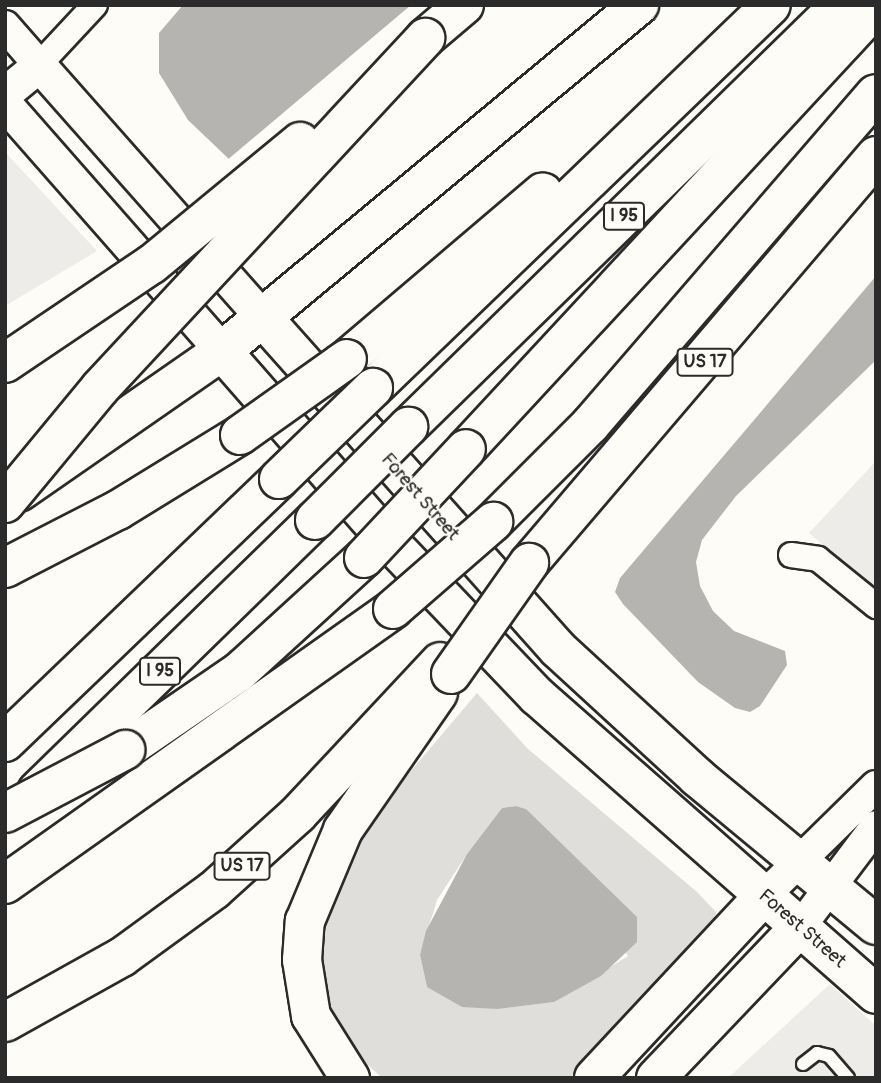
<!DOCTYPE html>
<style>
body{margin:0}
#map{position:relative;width:881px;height:1083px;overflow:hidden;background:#fdfcf7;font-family:Pangolin,sans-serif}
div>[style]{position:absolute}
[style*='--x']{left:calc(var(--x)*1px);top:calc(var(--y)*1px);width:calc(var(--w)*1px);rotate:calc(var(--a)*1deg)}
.built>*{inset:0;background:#edece8}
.green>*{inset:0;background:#dfdeda}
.water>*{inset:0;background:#b5b4b1}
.pier>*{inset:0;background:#fdfcf7}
.roads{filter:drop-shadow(2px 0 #2b2b2b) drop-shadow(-2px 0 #2b2b2b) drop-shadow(0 2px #2b2b2b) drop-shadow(0 -2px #2b2b2b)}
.service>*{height:12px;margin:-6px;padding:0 6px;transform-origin:6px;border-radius:6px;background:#fdfcf7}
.minor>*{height:24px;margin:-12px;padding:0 12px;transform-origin:12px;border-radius:12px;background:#fdfcf7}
.tertiary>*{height:30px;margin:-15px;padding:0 15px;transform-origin:15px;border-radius:15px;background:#fdfcf7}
.secondary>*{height:33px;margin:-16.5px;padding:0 16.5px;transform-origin:16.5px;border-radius:16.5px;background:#fdfcf7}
.primary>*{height:38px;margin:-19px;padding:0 19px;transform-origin:19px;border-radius:19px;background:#fdfcf7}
.motorway>*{height:38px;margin:-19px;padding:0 19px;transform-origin:19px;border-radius:19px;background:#fdfcf7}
.bridges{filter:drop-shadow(2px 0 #2b2b2b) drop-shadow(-2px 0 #2b2b2b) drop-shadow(0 2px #2b2b2b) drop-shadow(0 -2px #2b2b2b)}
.motorway-bridge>*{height:38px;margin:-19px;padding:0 19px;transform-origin:19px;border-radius:19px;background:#fdfcf7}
span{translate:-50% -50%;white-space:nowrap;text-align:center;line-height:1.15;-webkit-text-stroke:5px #fdfcf7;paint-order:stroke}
.shield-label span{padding:2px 5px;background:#fdfcf7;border:2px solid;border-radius:5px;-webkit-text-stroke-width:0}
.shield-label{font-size:18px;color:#2b2b2b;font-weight:700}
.street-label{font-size:19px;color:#2b2b2b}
.frame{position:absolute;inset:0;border:7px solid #2b2b2b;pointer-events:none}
</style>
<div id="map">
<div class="built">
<i style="clip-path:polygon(5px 152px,97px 251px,5px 306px)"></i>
<i style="clip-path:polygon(876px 461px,876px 590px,809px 533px)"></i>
<i style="clip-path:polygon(830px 984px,876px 1026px,876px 1078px,728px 1078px)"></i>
</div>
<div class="green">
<i style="clip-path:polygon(evenodd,477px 693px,527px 748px,697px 892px,716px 912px,714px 921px,570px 1078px,382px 1078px,355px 1053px,334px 1019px,320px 957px,321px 927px,337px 874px,372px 817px,477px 693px,516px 806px,526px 809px,628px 956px,554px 1002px,497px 1009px,427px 987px,420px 955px,437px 900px,467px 854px,502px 808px,516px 806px)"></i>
</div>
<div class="water">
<i style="clip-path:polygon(183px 5px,468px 5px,231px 161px,188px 120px,159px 73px,159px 33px)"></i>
<i style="clip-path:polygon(876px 276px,876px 360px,736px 496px,702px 540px,696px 562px,700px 586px,713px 611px,734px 631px,785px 651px,787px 665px,760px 706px,750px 712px,735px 708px,698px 682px,623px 604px,615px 592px,620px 578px)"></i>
<i style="clip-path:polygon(516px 806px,526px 809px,637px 917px,637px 942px,601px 976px,554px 1002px,498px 1009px,462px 1007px,427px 987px,420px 955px,426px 931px,467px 854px,502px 808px)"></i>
</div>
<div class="pier">
<i style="clip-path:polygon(411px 5px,472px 5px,294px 160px,251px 171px,226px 161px)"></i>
</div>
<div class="roads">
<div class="service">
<i style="--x:803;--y:1064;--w:18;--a:-38"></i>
<i style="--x:817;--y:1053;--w:12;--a:14"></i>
<i style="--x:829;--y:1056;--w:29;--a:49"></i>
</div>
<div class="minor">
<i style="--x:39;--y:65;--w:82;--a:-47"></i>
<i style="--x:791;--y:555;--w:27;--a:8"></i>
<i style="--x:818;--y:559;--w:75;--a:39"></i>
</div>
<div class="tertiary">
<i style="--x:5;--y:26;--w:52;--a:48.9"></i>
<i style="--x:764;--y:896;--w:157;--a:-44.5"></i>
<i style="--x:800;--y:927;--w:126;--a:-53"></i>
</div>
<div class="secondary">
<i style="--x:5;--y:93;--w:44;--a:-39.5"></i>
<i style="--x:39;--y:65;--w:338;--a:48.5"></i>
<i style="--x:5;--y:104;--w:329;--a:48.7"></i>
</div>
<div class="primary">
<i style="--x:263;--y:318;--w:443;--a:48.3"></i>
<i style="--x:558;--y:649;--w:189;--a:42.6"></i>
<i style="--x:697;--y:777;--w:232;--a:39.6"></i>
<i style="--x:222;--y:351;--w:247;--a:48.8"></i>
<i style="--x:385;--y:537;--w:220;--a:46.3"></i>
<i style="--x:537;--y:696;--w:451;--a:41.3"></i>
</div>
<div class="motorway">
<i style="--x:425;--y:38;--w:51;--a:-40.2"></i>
<i style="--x:347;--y:359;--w:257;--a:-40.4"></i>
<i style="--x:373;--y:388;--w:552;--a:-43.9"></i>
<i style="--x:408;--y:427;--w:604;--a:-44.33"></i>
<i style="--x:466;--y:449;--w:603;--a:-47.15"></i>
<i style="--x:19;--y:492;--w:247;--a:-34.8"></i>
<i style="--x:222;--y:351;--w:542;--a:-39.68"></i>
<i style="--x:493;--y:522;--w:137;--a:-45"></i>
<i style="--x:590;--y:425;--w:437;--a:-49.2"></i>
<i style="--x:529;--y:563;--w:535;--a:-49.55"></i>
<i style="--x:5;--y:568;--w:127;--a:-27.2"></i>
<i style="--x:118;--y:510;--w:143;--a:-31.6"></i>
<i style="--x:5;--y:742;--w:380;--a:-43.8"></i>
<i style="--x:125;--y:750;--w:138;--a:-34.4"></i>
<i style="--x:239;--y:672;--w:169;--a:-42.4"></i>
<i style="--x:37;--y:791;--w:388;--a:-44.3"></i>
<i style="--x:5;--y:884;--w:476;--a:-35.3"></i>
<i style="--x:5;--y:1022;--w:134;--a:-29.1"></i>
<i style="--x:122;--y:957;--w:114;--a:-36.1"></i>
<i style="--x:214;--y:890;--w:113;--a:-42.1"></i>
<i style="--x:298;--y:814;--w:208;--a:-46.9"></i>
<i style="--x:350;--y:1078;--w:73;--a:-122.2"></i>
<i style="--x:311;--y:1016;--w:57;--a:-99.1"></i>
<i style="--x:302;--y:960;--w:39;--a:-86"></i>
<i style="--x:305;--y:921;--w:99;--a:-67.3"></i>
<i style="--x:343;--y:830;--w:167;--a:-55.3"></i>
<i style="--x:594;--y:1078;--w:249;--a:-47"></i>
<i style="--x:656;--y:1078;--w:209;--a:-46.4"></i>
</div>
</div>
<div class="bridges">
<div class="motorway-bridge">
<i style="--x:5;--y:363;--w:177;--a:-34"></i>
<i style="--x:152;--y:264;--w:192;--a:-39.5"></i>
<i style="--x:240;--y:435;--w:131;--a:-35.4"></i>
<i style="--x:279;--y:479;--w:131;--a:-44.1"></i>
<i style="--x:5;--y:503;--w:149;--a:-50.4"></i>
<i style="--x:100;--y:388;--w:478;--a:-47.1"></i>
<i style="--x:315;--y:520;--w:132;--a:-45"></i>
<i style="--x:364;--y:558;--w:149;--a:-46.9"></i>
<i style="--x:393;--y:609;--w:133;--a:-41"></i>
<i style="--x:451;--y:674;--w:136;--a:-54.9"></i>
<i style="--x:5;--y:813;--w:136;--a:-27.7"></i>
</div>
</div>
<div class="shield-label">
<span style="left:624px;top:216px">I 95</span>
<span style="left:705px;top:362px">US 17</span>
<span style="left:160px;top:671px">I 95</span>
<span style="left:242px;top:866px">US 17</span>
</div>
<div class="street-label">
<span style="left:420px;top:497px;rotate:49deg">Forest Street</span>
<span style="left:802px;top:929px;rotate:41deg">Forest Street</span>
</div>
<div class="frame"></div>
</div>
